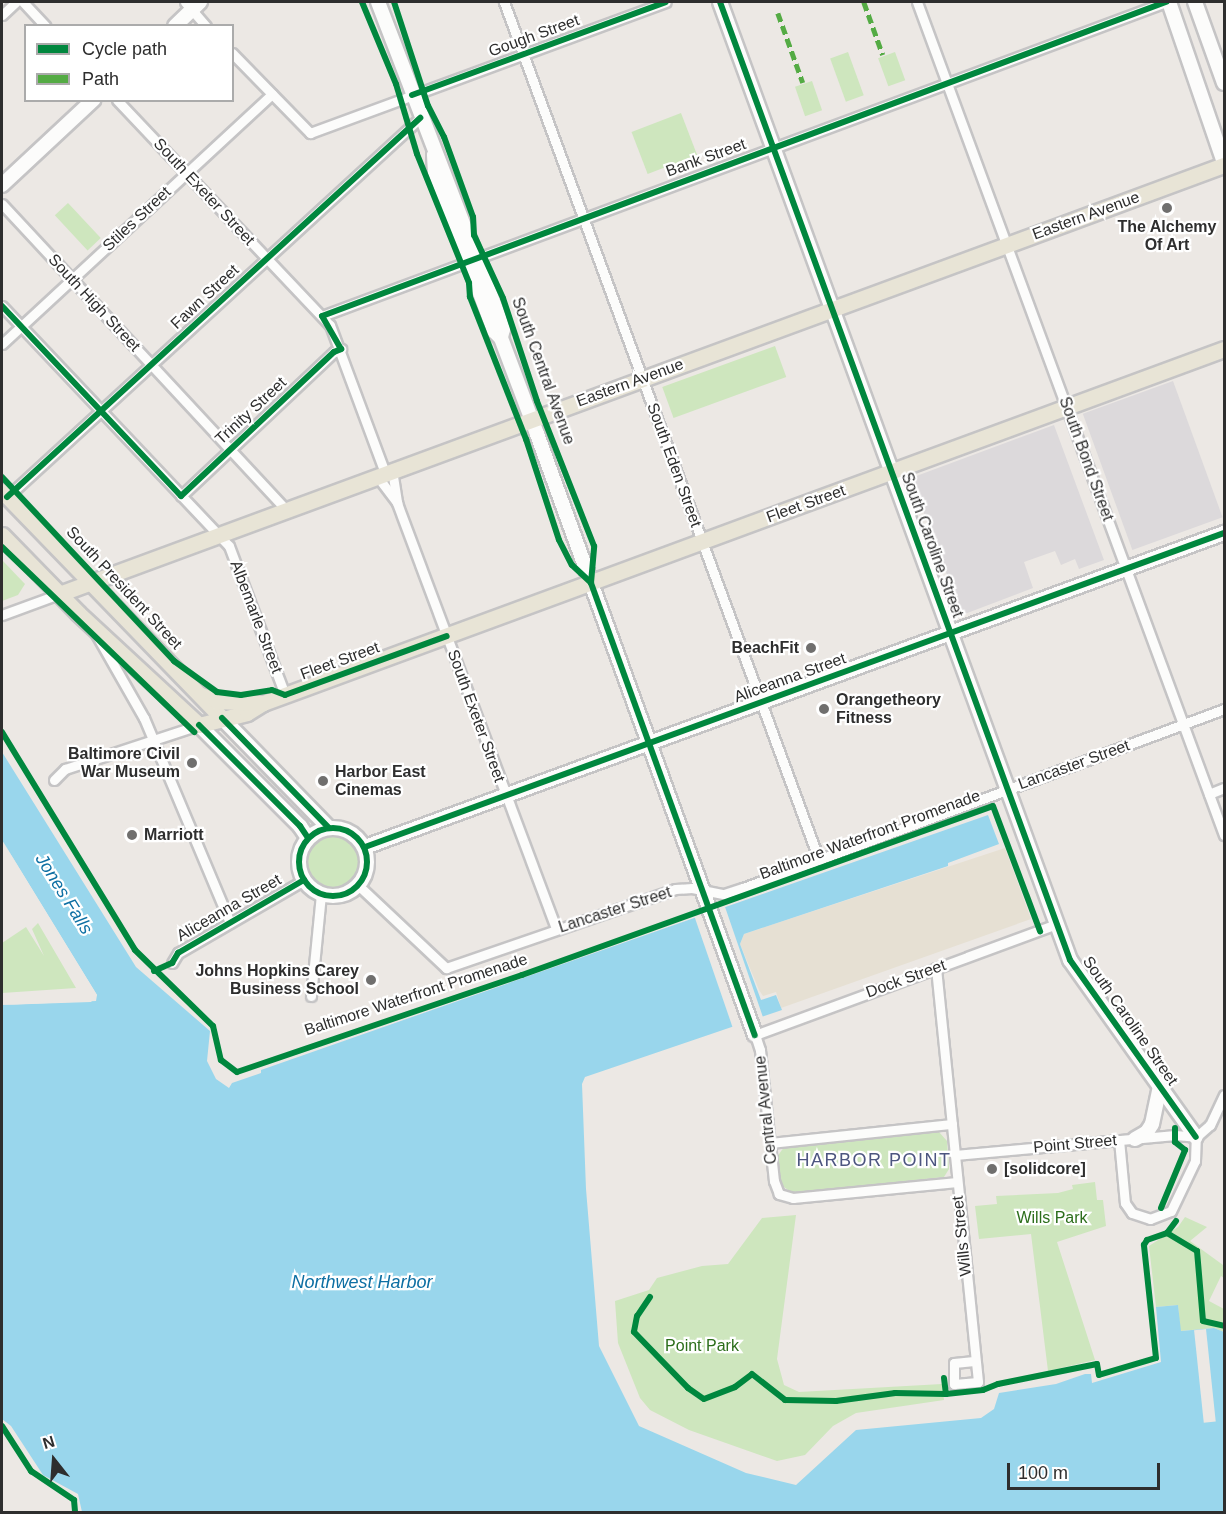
<!DOCTYPE html>
<style>
body{margin:0}
#map{position:relative;width:1226px;height:1514px;overflow:hidden;background:#ece8e4;font-family:Helvetica,sans-serif}
div>[style]{position:absolute}
[style*='--x']{left:calc(var(--x)*1px);top:calc(var(--y)*1px);width:calc(var(--w)*1px);rotate:calc(var(--a)*1deg)}
.industrial>*{inset:0;background:#dcd9db;transform-origin:0 0}
.education>*{inset:0;background:#e6e0d3}
.green>*{inset:0;background:#cee6be;transform-origin:0 0}
.round{border-radius:50%}
.water>*{inset:0;background:#99d6ec}
.pier>*{inset:0;background:#ece8e4;transform-origin:0 0}
.roads{filter:drop-shadow(2px 0 #c5c4c5) drop-shadow(-2px 0 #c5c4c5) drop-shadow(0 2px #c5c4c5) drop-shadow(0 -2px #c5c4c5)}
.street>*{height:9px;margin:-4.5px;padding:0 4.5px;transform-origin:4.5px;border-radius:4.5px;background:#fcfcfb}
.secondary>*{height:14px;margin:-7px;padding:0 7px;transform-origin:7px;border-radius:7px;background:#fcfcfb}
.secondary>.ring{margin:-7px;padding:0;box-sizing:content-box;background:none;border:14px solid #fcfcfb;border-radius:50%}
.primary>*{height:15px;margin:-7.5px;padding:0 7.5px;transform-origin:7.5px;border-radius:7.5px;background:#e8e4d6}
.quiet>*{height:4.5px;margin-top:-2.25px;transform-origin:0;background:repeating-linear-gradient(90deg,#54ab44 0 9px,transparent 0 13.5px)}
.cycleway>*{height:6px;margin:-3px;padding:0 3px;transform-origin:3px;border-radius:3px;background:#00873e}
.cycleway>.ring{margin:-3px;padding:0;box-sizing:content-box;background:none;border:6px solid #00873e;border-radius:50%}
.dots>*{width:16px;height:16px;translate:-50% -50%;box-sizing:border-box;border:3px solid #fff;border-radius:50%}
span{translate:-50% -50%;white-space:nowrap;text-align:center;line-height:1.15;-webkit-text-stroke:4.5px #fff;paint-order:stroke}
.street-label{font-size:16px;color:#2e2e2e}
.poi-label{font-size:16px;color:#2e2e2e;font-weight:700}
.right{translate:-100% -50%;text-align:right}
.left{translate:0 -50%;text-align:left}
.park-label{font-size:16px;color:#2c6e1b}
.water-label{font-size:18px;color:#0d6fa3;font-style:italic}
.neighbourhood-label{font-size:18px;color:#4d5680;letter-spacing:1.5px}
.frame{position:absolute;inset:0;border:3px solid #2e2e2e;pointer-events:none}
.legend{position:absolute;left:24px;top:24px;width:210px;height:78px;box-sizing:border-box;background:#fff;border:2px solid #ababab;margin:0;padding:8px 10px;list-style:none;font-size:18px;color:#2e2e2e}
.legend li{display:flex;align-items:center;gap:12px;height:30px}
.legend b{width:30px;border:2px solid #ababab}
.north{position:absolute;left:24px;top:1430px;width:60px;height:60px;-webkit-text-stroke:4px #fff;paint-order:stroke;rotate:343deg;font-size:16px;font-weight:700;line-height:24px;text-align:center;color:#2e2e2e}
.north::after{content:'';display:block;margin:auto;width:21px;height:27px;background:#2e2e2e;clip-path:polygon(50% 0,100% 100%,50% 72%,0 100%)}
.scale{position:absolute;left:1007px;top:1463px;width:153px;height:27px;box-sizing:border-box;border:3px solid #2e2e2e;border-top:0;padding-left:8px;font-size:18px;line-height:21px;white-space:nowrap;color:#2e2e2e;-webkit-text-stroke:4px #fff;paint-order:stroke}
</style>
<div id="map">
<div class="industrial">
<i style="left:1173px;top:381px;width:145px;height:96px;rotate:70deg"></i>
<i style="clip-path:polygon(1054px 425px,1104px 560px,1079px 569px,1075px 559px,1061px 565px,1055px 551px,1024px 562px,1033px 588px,962px 615px,911px 478px)"></i>
</div>
<div class="education">
<i style="clip-path:polygon(1005px 848px,1031px 919px,781px 1008px,776px 992px,763px 996px,759px 990px,740px 944px,744px 934px)"></i>
</div>
<div class="green">
<i style="left:848px;top:52px;width:46px;height:19px;rotate:70deg"></i>
<i style="left:895px;top:52px;width:30px;height:18px;rotate:70deg"></i>
<i style="left:812px;top:81px;width:31px;height:18px;rotate:71deg"></i>
<i style="left:681px;top:113px;width:45px;height:53px;rotate:69deg"></i>
<i style="left:68px;top:203px;width:48px;height:18px;rotate:47deg"></i>
<i style="left:775px;top:346px;width:33px;height:120px;rotate:70deg"></i>
<i style="clip-path:polygon(2px 560px,25px 584px,18px 595px,2px 601px)"></i>
<i class="round" style="left:305px;top:834px;width:56px;height:56px"></i>
<i style="clip-path:polygon(38px 923px,76px 988px,2px 993px,2px 943px,26px 927px,44px 956px,32px 929px)"></i>
<i style="clip-path:polygon(939px 1132px,947px 1141px,949px 1169px,944px 1177px,792px 1193px,780px 1184px,777px 1157px,784px 1147px)"></i>
<i style="clip-path:polygon(1095px 1182px,1097px 1200px,1103px 1200px,1106px 1226px,1057px 1242px,1095px 1360px,1048px 1371px,1031px 1234px,979px 1239px,975px 1206px,997px 1204px,996px 1196px,1058px 1193px,1073px 1189px,1072px 1185px)"></i>
<i style="clip-path:polygon(796px 1215px,777px 1359px,784px 1385px,799px 1392px,942px 1384px,944px 1400px,856px 1413px,833px 1426px,805px 1455px,777px 1461px,689px 1430px,650px 1410px,640px 1398px,618px 1343px,615px 1301px,649px 1290px,657px 1278px,702px 1266px,728px 1264px,762px 1218px)"></i>
<i style="clip-path:polygon(1185px 1217px,1207px 1227px,1190px 1241px,1223px 1265px,1224px 1278px,1221px 1276px,1209px 1301px,1224px 1309px,1224px 1332px,1214px 1328px,1180px 1331px,1178px 1305px,1156px 1307px,1149px 1246px,1178px 1227px)"></i>
</div>
<div class="water">
<i style="clip-path:polygon(2px 752px,136px 967px,210px 1031px,207px 1061px,216px 1079px,229px 1088px,232px 1083px,261px 1073px,261px 1070px,988px 815px,999px 844px,948px 863px,948px 866px,744px 934px,740px 944px,761px 1000px,776px 995px,782px 1010px,585px 1077px,582px 1084px,586px 1189px,599px 1346px,639px 1426px,746px 1473px,796px 1485px,856px 1430px,981px 1418px,994px 1409px,999px 1393px,1056px 1384px,1085px 1374px,1091px 1374px,1092px 1383px,1161px 1362px,1156px 1307px,1178px 1305px,1181px 1331px,1214px 1328px,1224px 1332px,1224px 1512px,82px 1512px,78px 1494px,43px 1475px,11px 1426px,2px 1419px,2px 1005px,91px 1002px,97px 995px,2px 840px)"></i>
</div>
<div class="pier">
<i style="clip-path:polygon(2px 840px,97px 995px,96px 1001px,2px 1005px,94px 997px)"></i>
<i style="left:724px;top:904px;width:120px;height:32px;rotate:71deg"></i>
<i style="left:1206px;top:1329px;width:93px;height:12px;rotate:84deg"></i>
</div>
<div class="roads">
<div class="street">
<i style="--x:23;--y:2;--w:33;--a:47"></i>
<i style="--x:185;--y:2;--w:32;--a:49"></i>
<i style="--x:504;--y:2;--w:914;--a:69.84"></i>
<i style="--x:917;--y:2;--w:888;--a:69.77"></i>
<i style="--x:2;--y:15;--w:19;--a:-43"></i>
<i style="--x:232;--y:53;--w:112;--a:45.7"></i>
<i style="--x:310;--y:133;--w:379;--a:-20.2"></i>
<i style="--x:117;--y:100;--w:310;--a:46.6"></i>
<i style="--x:330;--y:325;--w:158;--a:69.6"></i>
<i style="--x:2;--y:204;--w:416;--a:47.1"></i>
<i style="--x:2;--y:306;--w:330;--a:46.6"></i>
<i style="--x:229;--y:546;--w:159;--a:69.4"></i>
<i style="--x:322;--y:316;--w:901;--a:-20.41"></i>
<i style="--x:2;--y:344;--w:368;--a:-42.8"></i>
<i style="--x:392;--y:470;--w:33;--a:81"></i>
<i style="--x:397;--y:503;--w:455;--a:69.5"></i>
<i style="--x:377;--y:476;--w:34;--a:53"></i>
<i style="--x:181;--y:496;--w:210;--a:-43.3"></i>
<i style="--x:334;--y:352;--w:8;--a:-23"></i>
<i style="--x:7;--y:497;--w:561;--a:-42.54"></i>
<i style="--x:2;--y:615;--w:61;--a:-20.2"></i>
<i style="--x:96;--y:634;--w:97;--a:60.3"></i>
<i style="--x:144;--y:718;--w:222;--a:67.2"></i>
<i style="--x:54;--y:780;--w:16;--a:-45"></i>
<i style="--x:65;--y:769;--w:141;--a:-18.2"></i>
<i style="--x:1209;--y:794;--w:16;--a:-22"></i>
<i style="--x:359;--y:886;--w:120;--a:43.3"></i>
<i style="--x:446;--y:968;--w:242;--a:-19"></i>
<i style="--x:675;--y:889;--w:17;--a:-3"></i>
<i style="--x:692;--y:888;--w:33;--a:11"></i>
<i style="--x:724;--y:894;--w:20;--a:-18"></i>
<i style="--x:743;--y:888;--w:513;--a:-20.41"></i>
<i style="--x:172;--y:963;--w:12;--a:-59"></i>
<i style="--x:178;--y:953;--w:146;--a:-30.1"></i>
<i style="--x:936;--y:968;--w:416;--a:84.2"></i>
<i style="--x:978;--y:1382;--w:24;--a:175"></i>
<i style="--x:954;--y:1384;--w:21;--a:-90"></i>
<i style="--x:954;--y:1363;--w:20;--a:-6"></i>
<i style="--x:311;--y:996;--w:102;--a:-84.4"></i>
<i style="--x:1196;--y:1137;--w:18;--a:-41"></i>
<i style="--x:1210;--y:1125;--w:33;--a:-65"></i>
<i style="--x:1119;--y:1140;--w:63;--a:84.6"></i>
<i style="--x:1125;--y:1203;--w:12;--a:55"></i>
<i style="--x:1132;--y:1213;--w:19;--a:18"></i>
<i style="--x:1150;--y:1219;--w:22;--a:-21"></i>
<i style="--x:1171;--y:1211;--w:55;--a:-64.4"></i>
<i style="--x:1195;--y:1161;--w:24;--a:-88"></i>
<i style="--x:770;--y:1143;--w:183;--a:-6"></i>
<i style="--x:955;--y:1155;--w:221;--a:-5.2"></i>
<i style="--x:1175;--y:1135;--w:21;--a:5"></i>
<i style="--x:957;--y:1182;--w:165;--a:174.4"></i>
<i style="--x:793;--y:1198;--w:15;--a:-164"></i>
<i style="--x:779;--y:1194;--w:14;--a:-111"></i>
<i style="--x:774;--y:1181;--w:132;--a:-96.1"></i>
<i style="--x:760;--y:1050;--w:16;--a:-108"></i>
<i style="--x:755;--y:1035;--w:322;--a:-20.2"></i>
</div>
<div class="secondary">
<i style="--x:378;--y:2;--w:337;--a:69"></i>
<i style="--x:499;--y:317;--w:13;--a:72"></i>
<i style="--x:503;--y:329;--w:8;--a:104"></i>
<i style="--x:720;--y:2;--w:1020;--a:69.93"></i>
<i style="--x:1070;--y:960;--w:217;--a:54.6"></i>
<i style="--x:1169;--y:2;--w:170;--a:71.1"></i>
<i style="--x:1195;--y:2;--w:86;--a:70.3"></i>
<i style="--x:175;--y:26;--w:35;--a:-44"></i>
<i style="--x:434;--y:155;--w:17;--a:87"></i>
<i style="--x:435;--y:172;--w:170;--a:69.6"></i>
<i style="--x:494;--y:331;--w:10;--a:45"></i>
<i style="--x:501;--y:338;--w:103;--a:69.4"></i>
<i style="--x:537;--y:434;--w:639;--a:70.06"></i>
<i style="--x:2;--y:185;--w:125;--a:-43"></i>
<i style="--x:222;--y:718;--w:153;--a:45.8"></i>
<i style="--x:199;--y:725;--w:143;--a:45"></i>
<i style="--x:300;--y:826;--w:14;--a:56"></i>
<i class="ring" style="left:299px;top:828px;width:54px;height:54px"></i>
<i style="--x:365;--y:847;--w:915;--a:-20.08"></i>
<i style="--x:1135;--y:1139;--w:14;--a:-30"></i>
<i style="--x:1147;--y:1132;--w:9;--a:-58"></i>
<i style="--x:1152;--y:1124;--w:38;--a:-78"></i>
</div>
<div class="primary">
<i style="--x:2;--y:491;--w:316;--a:45.9"></i>
<i style="--x:2;--y:535;--w:109;--a:45.7"></i>
<i style="--x:78;--y:613;--w:165;--a:42.8"></i>
<i style="--x:199;--y:725;--w:49;--a:-14"></i>
<i style="--x:247;--y:713;--w:19;--a:-32"></i>
<i style="--x:263;--y:703;--w:1024;--a:-20.22"></i>
<i style="--x:59;--y:594;--w:1241;--a:-20.22"></i>
<i style="--x:201;--y:695;--w:16;--a:22"></i>
<i style="--x:216;--y:701;--w:47;--a:2.4"></i>
</div>
</div>
<div class="quiet">
<i style="--x:864;--y:2;--w:56;--a:70.3"></i>
<i style="--x:778;--y:13;--w:74;--a:70.3"></i>
</div>
<div class="cycleway">
<i style="--x:362;--y:2;--w:89;--a:67.5"></i>
<i style="--x:396;--y:84;--w:73;--a:73.3"></i>
<i style="--x:417;--y:154;--w:139;--a:68"></i>
<i style="--x:469;--y:283;--w:14;--a:86"></i>
<i style="--x:470;--y:297;--w:153;--a:68.5"></i>
<i style="--x:526;--y:439;--w:106;--a:71.9"></i>
<i style="--x:559;--y:540;--w:28;--a:63"></i>
<i style="--x:572;--y:565;--w:26;--a:43"></i>
<i style="--x:591;--y:583;--w:37;--a:-85"></i>
<i style="--x:594;--y:546;--w:156;--a:-111.5"></i>
<i style="--x:537;--y:401;--w:108;--a:-108.3"></i>
<i style="--x:503;--y:298;--w:69;--a:-114.7"></i>
<i style="--x:474;--y:235;--w:18;--a:-93"></i>
<i style="--x:473;--y:217;--w:85;--a:-109.9"></i>
<i style="--x:444;--y:137;--w:35;--a:-117"></i>
<i style="--x:428;--y:106;--w:109;--a:-108.1"></i>
<i style="--x:720;--y:2;--w:1020;--a:69.93"></i>
<i style="--x:1070;--y:960;--w:217;--a:54.6"></i>
<i style="--x:412;--y:95;--w:270;--a:-20.1"></i>
<i style="--x:2;--y:306;--w:261;--a:46.7"></i>
<i style="--x:181;--y:496;--w:210;--a:-43.3"></i>
<i style="--x:334;--y:352;--w:8;--a:-23"></i>
<i style="--x:341;--y:349;--w:38;--a:-120"></i>
<i style="--x:322;--y:316;--w:901;--a:-20.41"></i>
<i style="--x:2;--y:477;--w:252;--a:46.9"></i>
<i style="--x:174;--y:661;--w:53;--a:35.8"></i>
<i style="--x:217;--y:692;--w:24;--a:7"></i>
<i style="--x:241;--y:695;--w:31;--a:-9"></i>
<i style="--x:272;--y:690;--w:14;--a:21"></i>
<i style="--x:285;--y:695;--w:172;--a:-20"></i>
<i style="--x:7;--y:497;--w:561;--a:-42.54"></i>
<i style="--x:2;--y:547;--w:267;--a:43.9"></i>
<i style="--x:591;--y:583;--w:481;--a:70.1"></i>
<i style="--x:222;--y:718;--w:153;--a:45.8"></i>
<i style="--x:199;--y:725;--w:143;--a:45"></i>
<i style="--x:300;--y:826;--w:14;--a:56"></i>
<i style="--x:2;--y:732;--w:255;--a:58.6"></i>
<i style="--x:135;--y:950;--w:109;--a:44.3"></i>
<i style="--x:213;--y:1026;--w:35;--a:77"></i>
<i style="--x:221;--y:1060;--w:20;--a:37"></i>
<i style="--x:237;--y:1072;--w:301;--a:-18.8"></i>
<i style="--x:522;--y:975;--w:500;--a:-19.74"></i>
<i style="--x:993;--y:806;--w:134;--a:69.4"></i>
<i class="ring" style="left:299px;top:828px;width:62px;height:62px"></i>
<i style="--x:365;--y:847;--w:915;--a:-20.08"></i>
<i style="--x:154;--y:971;--w:20;--a:-24"></i>
<i style="--x:172;--y:963;--w:12;--a:-59"></i>
<i style="--x:178;--y:953;--w:146;--a:-30.1"></i>
<i style="--x:1161;--y:1208;--w:63;--a:-67.5"></i>
<i style="--x:1185;--y:1150;--w:13;--a:-141"></i>
<i style="--x:1175;--y:1142;--w:14;--a:-90"></i>
<i style="--x:1167;--y:1233;--w:35;--a:31"></i>
<i style="--x:1197;--y:1251;--w:70;--a:85.1"></i>
<i style="--x:1203;--y:1321;--w:22;--a:13"></i>
<i style="--x:650;--y:1297;--w:23;--a:124"></i>
<i style="--x:637;--y:1316;--w:16;--a:101"></i>
<i style="--x:634;--y:1332;--w:78;--a:46"></i>
<i style="--x:688;--y:1388;--w:19;--a:35"></i>
<i style="--x:704;--y:1399;--w:33;--a:-21"></i>
<i style="--x:735;--y:1387;--w:21;--a:-37"></i>
<i style="--x:752;--y:1374;--w:42;--a:38.2"></i>
<i style="--x:785;--y:1400;--w:51;--a:1.1"></i>
<i style="--x:836;--y:1401;--w:60;--a:-7.7"></i>
<i style="--x:895;--y:1393;--w:51;--a:1.1"></i>
<i style="--x:944;--y:1378;--w:16;--a:83"></i>
<i style="--x:946;--y:1394;--w:37;--a:-6"></i>
<i style="--x:983;--y:1390;--w:16;--a:-22"></i>
<i style="--x:998;--y:1384;--w:101;--a:-11.4"></i>
<i style="--x:1097;--y:1364;--w:11;--a:80"></i>
<i style="--x:1099;--y:1375;--w:59;--a:-16.6"></i>
<i style="--x:1156;--y:1358;--w:114;--a:-96.1"></i>
<i style="--x:1144;--y:1245;--w:6;--a:-59"></i>
<i style="--x:1147;--y:1240;--w:21;--a:-19"></i>
<i style="--x:1167;--y:1233;--w:15;--a:-53"></i>
<i style="--x:2;--y:1426;--w:54;--a:57.2"></i>
<i style="--x:31;--y:1471;--w:52;--a:34"></i>
<i style="--x:74;--y:1500;--w:12;--a:85"></i>
</div>
<div class="dots">
<i style="left:1167px;top:208px;background:#706f6e"></i>
<i style="left:811px;top:648px;background:#706f6e"></i>
<i style="left:824px;top:709px;background:#706f6e"></i>
<i style="left:192px;top:763px;background:#706f6e"></i>
<i style="left:323px;top:781px;background:#706f6e"></i>
<i style="left:132px;top:835px;background:#706f6e"></i>
<i style="left:371px;top:980px;background:#706f6e"></i>
<i style="left:992px;top:1169px;background:#706f6e"></i>
</div>
<div class="street-label">
<span style="left:534px;top:36px;rotate:-20deg">Gough Street</span>
<span style="left:706px;top:158px;rotate:-20deg">Bank Street</span>
<span style="left:204px;top:192px;rotate:47deg">South Exeter Street</span>
<span style="left:1086px;top:216px;rotate:-20deg">Eastern Avenue</span>
<span style="left:137px;top:219px;rotate:-43deg">Stiles Street</span>
<span style="left:205px;top:297px;rotate:-43deg">Fawn Street</span>
<span style="left:94px;top:303px;rotate:47deg">South High Street</span>
<span style="left:543px;top:371px;rotate:70deg">South Central Avenue</span>
<span style="left:630px;top:383px;rotate:-20deg">Eastern Avenue</span>
<span style="left:251px;top:411px;rotate:-43deg">Trinity Street</span>
<span style="left:1086px;top:459px;rotate:70deg">South Bond Street</span>
<span style="left:674px;top:465px;rotate:70deg">South Eden Street</span>
<span style="left:806px;top:504px;rotate:-20deg">Fleet Street</span>
<span style="left:932px;top:545px;rotate:70deg">South Caroline Street</span>
<span style="left:124px;top:588px;rotate:47deg">South President Street</span>
<span style="left:256px;top:617px;rotate:69deg">Albemarle Street</span>
<span style="left:340px;top:661px;rotate:-20deg">Fleet Street</span>
<span style="left:790px;top:678px;rotate:-20deg">Aliceanna Street</span>
<span style="left:476px;top:716px;rotate:70deg">South Exeter Street</span>
<span style="left:1074px;top:765px;rotate:-20deg">Lancaster Street</span>
<span style="left:870px;top:835px;rotate:-20deg">Baltimore Waterfront Promenade</span>
<span style="left:229px;top:908px;rotate:-30deg">Aliceanna Street</span>
<span style="left:615px;top:910px;rotate:-18deg">Lancaster Street</span>
<span style="left:906px;top:979px;rotate:-20deg">Dock Street</span>
<span style="left:416px;top:995px;rotate:-18deg">Baltimore Waterfront Promenade</span>
<span style="left:1130px;top:1021px;rotate:55deg">South Caroline Street</span>
<span style="left:766px;top:1110px;rotate:-96deg">Central Avenue</span>
<span style="left:1075px;top:1144px;rotate:-5deg">Point Street</span>
<span style="left:962px;top:1236px;rotate:-96deg">Wills Street</span>
</div>
<div class="poi-label">
<span style="left:1167px;top:236px">The Alchemy<br>Of Art</span>
<span class="right" style="left:799px;top:648px">BeachFit</span>
<span class="left" style="left:836px;top:709px">Orangetheory<br>Fitness</span>
<span class="right" style="left:180px;top:763px">Baltimore Civil<br>War Museum</span>
<span class="left" style="left:335px;top:781px">Harbor East<br>Cinemas</span>
<span class="left" style="left:144px;top:835px">Marriott</span>
<span class="right" style="left:359px;top:980px">Johns Hopkins Carey<br>Business School</span>
<span class="left" style="left:1004px;top:1169px">[solidcore]</span>
</div>
<div class="park-label">
<span style="left:1052px;top:1218px">Wills Park</span>
<span style="left:702px;top:1346px">Point Park</span>
</div>
<div class="water-label">
<span style="left:64px;top:894px;rotate:58deg">Jones Falls</span>
<span style="left:362px;top:1282px">Northwest Harbor</span>
</div>
<div class="neighbourhood-label">
<span style="left:874px;top:1160px">HARBOR POINT</span>
</div>
<div class="frame"></div>
<ul class="legend">
<li><b style="height:8px;background:#00873e"></b>Cycle path</li>
<li><b style="height:8px;background:#54ab44"></b>Path</li>
</ul>
<div class="north">N</div>
<div class="scale">100 m</div>
</div>
